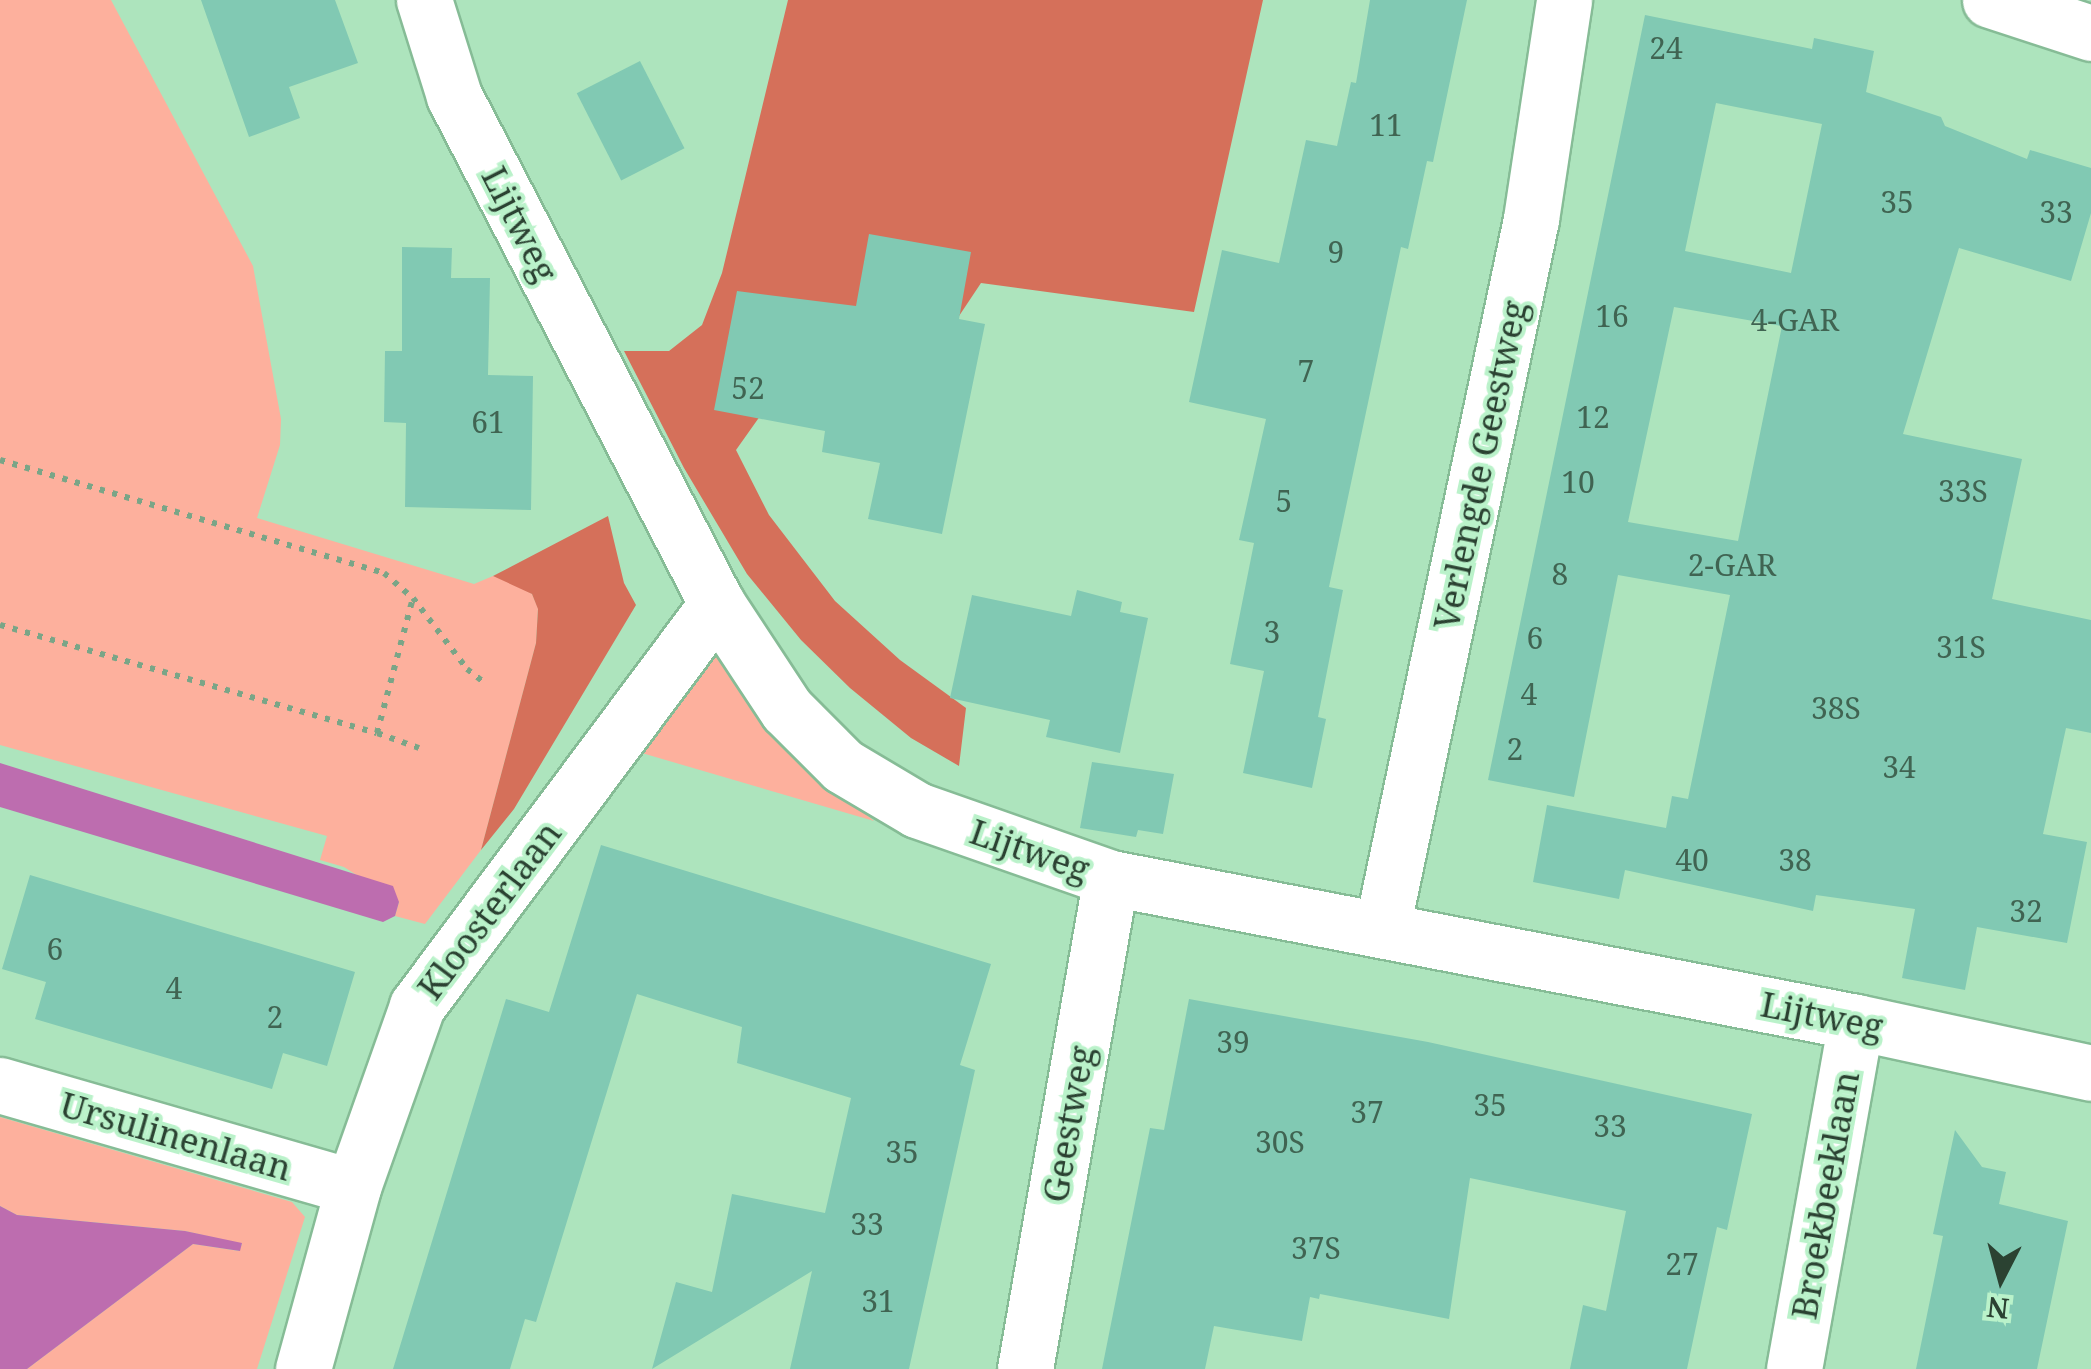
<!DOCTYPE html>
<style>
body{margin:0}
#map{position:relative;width:2091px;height:1369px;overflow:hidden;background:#ade4bd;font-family:"Noto Serif",serif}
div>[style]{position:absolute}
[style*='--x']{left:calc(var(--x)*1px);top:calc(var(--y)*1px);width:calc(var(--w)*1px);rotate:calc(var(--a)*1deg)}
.green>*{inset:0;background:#fdb09d}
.forest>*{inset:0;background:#d5705a}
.water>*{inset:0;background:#bd6daf}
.building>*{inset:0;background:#81c9b3;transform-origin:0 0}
.path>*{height:6px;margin-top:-3px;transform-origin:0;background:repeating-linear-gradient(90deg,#7aa587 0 5px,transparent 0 13px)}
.roads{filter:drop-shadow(2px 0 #86bc96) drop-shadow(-2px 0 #86bc96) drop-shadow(0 2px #86bc96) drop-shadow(0 -2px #86bc96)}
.minor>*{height:55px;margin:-27.5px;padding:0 27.5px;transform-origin:27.5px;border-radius:27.5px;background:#fff}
span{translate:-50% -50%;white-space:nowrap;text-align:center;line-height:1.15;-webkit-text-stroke:8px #baf2ca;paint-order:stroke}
.number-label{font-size:30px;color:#406452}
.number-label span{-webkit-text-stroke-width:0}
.street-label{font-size:35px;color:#2b4232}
.north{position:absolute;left:1951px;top:1229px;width:100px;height:100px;-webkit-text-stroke:8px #baf2ca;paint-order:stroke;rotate:186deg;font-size:28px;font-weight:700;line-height:40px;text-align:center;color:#2b4232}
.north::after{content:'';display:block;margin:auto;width:35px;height:45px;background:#2b4232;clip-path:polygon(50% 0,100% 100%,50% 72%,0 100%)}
</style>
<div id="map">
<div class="green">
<i style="clip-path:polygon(0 0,111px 0,253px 266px,281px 419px,280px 445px,257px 518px,474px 584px,493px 576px,512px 582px,532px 594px,538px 608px,536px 643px,481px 850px,425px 924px,395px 916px,399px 902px,344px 867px,320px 860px,327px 836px,0 745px)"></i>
<i style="clip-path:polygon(708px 639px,766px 731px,874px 821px,635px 751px)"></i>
<i style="clip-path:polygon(0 1117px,292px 1202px,305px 1217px,257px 1369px,27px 1369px,193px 1244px,239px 1251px,242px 1244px,185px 1231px,17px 1215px,0 1206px)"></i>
</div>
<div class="forest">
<i style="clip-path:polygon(788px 0,1263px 0,1194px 312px,981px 283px,957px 319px,765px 409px,736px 450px,769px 515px,835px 601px,900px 660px,966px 708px,959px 766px,911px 738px,850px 688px,801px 640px,747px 574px,684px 468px,624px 351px,669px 351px,702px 325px,722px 273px)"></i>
<i style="clip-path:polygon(608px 516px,624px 583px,636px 605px,514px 809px,481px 850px,536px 643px,538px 609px,532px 594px,493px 576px)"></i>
</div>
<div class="water">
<i style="clip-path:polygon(0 763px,393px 886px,399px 902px,395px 916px,383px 922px,0 807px)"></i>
<i style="clip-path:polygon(0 1206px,17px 1215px,185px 1231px,242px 1243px,240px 1251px,193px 1244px,27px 1369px,0 1369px)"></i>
</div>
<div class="building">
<i style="clip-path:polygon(201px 0,335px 0,358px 63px,289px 87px,300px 118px,249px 137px)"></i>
<i style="clip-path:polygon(1370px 0,1467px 0,1433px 162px,1427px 161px,1408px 249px,1401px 247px,1329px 587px,1343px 590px,1318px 717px,1326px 719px,1312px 788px,1243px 773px,1264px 671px,1230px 664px,1254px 543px,1239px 540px,1266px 419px,1189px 402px,1222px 250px,1279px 263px,1306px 140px,1337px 146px,1351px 82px,1356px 83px)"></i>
<i style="clip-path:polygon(evenodd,1645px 15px,1812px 49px,1814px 38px,1874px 51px,1866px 92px,1941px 117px,1945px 126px,2027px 159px,2030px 150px,2091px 168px,2091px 213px,2071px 281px,1959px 248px,1903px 434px,2022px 459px,1992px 599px,2091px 620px,2091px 733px,2066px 728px,2043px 834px,2087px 842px,2067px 943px,1977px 927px,1965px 990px,1902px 978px,1915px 909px,1816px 895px,1813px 911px,1625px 870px,1619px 899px,1533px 882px,1547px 805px,1666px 828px,1672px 796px,1688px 799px,1730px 595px,1618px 575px,1574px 797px,1488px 780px,1645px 15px,1716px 103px,1822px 124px,1791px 273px,1685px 251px,1716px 103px,1645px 15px,1674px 307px,1782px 326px,1738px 541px,1628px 522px,1674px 307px)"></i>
<i style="left:640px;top:61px;width:98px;height:71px;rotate:63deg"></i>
<i style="clip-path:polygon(869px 234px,971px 252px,959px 319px,985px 324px,942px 534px,868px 519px,880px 463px,822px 452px,825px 431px,714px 410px,737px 291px,856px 306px)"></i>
<i style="clip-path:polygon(402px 247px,452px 248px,451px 278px,490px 278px,488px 375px,533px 376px,531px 510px,405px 507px,406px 423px,384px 422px,385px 351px,402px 351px)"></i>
<i style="clip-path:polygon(1077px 590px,1122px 602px,1120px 612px,1148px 618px,1120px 753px,1046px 737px,1050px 720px,950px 698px,972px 595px,1071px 616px)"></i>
<i style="clip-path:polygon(1092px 762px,1174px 774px,1163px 834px,1138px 830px,1136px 837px,1080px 828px)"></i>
<i style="clip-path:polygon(601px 845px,991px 964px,960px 1065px,975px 1070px,909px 1369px,790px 1369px,812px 1271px,652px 1369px,676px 1282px,712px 1292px,732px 1194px,825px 1213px,851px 1098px,737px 1063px,742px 1027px,637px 994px,536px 1322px,525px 1319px,510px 1369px,393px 1369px,506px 999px,549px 1012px)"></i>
<i style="clip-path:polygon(30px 875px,355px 972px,327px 1066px,283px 1053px,272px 1089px,35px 1019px,46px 982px,2px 969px)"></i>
<i style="clip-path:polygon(1189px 999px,1428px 1042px,1752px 1114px,1727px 1230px,1717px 1227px,1687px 1369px,1570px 1369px,1583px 1305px,1606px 1311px,1626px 1211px,1470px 1178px,1449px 1319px,1320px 1294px,1319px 1299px,1310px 1297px,1302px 1341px,1214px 1326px,1205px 1369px,1102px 1369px,1150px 1128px,1164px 1130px)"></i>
<i style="clip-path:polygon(1955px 1130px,1982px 1167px,2006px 1172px,1999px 1204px,2068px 1221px,2037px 1369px,1916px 1369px,1943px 1236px,1933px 1234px)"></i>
</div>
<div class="path">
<i style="--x:0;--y:460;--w:400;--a:16.4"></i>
<i style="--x:384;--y:573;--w:38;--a:41"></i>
<i style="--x:0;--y:625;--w:392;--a:16"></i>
<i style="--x:419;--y:748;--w:45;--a:-160.3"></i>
<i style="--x:377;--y:733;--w:140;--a:-75.1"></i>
<i style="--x:413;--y:598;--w:89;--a:52.7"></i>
<i style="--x:467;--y:669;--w:24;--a:38"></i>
</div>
<div class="roads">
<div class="minor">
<i style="--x:424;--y:0;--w:101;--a:72.6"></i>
<i style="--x:454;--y:96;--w:572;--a:62.63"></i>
<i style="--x:717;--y:604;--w:127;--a:56.6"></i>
<i style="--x:787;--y:710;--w:79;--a:45"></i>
<i style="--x:843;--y:766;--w:86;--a:30.7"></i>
<i style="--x:917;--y:810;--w:206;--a:19.3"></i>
<i style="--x:1111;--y:878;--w:759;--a:10.94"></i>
<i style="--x:1856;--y:1022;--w:240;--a:12.2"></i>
<i style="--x:1990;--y:0;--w:106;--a:18.1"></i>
<i style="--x:1382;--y:928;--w:724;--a:-78.13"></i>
<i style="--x:1531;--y:219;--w:221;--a:-81.4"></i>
<i style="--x:0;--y:1085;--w:367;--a:16.1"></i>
<i style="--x:303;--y:1369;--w:189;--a:-74.6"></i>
<i style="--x:353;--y:1187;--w:192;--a:-70.5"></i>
<i style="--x:417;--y:1006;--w:502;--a:-53.27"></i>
<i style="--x:1025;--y:1369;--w:498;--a:-80.1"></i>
<i style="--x:1794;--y:1369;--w:352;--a:-79.9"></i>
</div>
</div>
<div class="number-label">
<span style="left:1666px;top:48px">24</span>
<span style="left:1386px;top:125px">11</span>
<span style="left:1897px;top:202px">35</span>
<span style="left:2056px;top:212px">33</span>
<span style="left:1336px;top:252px">9</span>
<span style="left:1612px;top:316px">16</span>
<span style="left:1795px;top:320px">4-GAR</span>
<span style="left:1306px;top:371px">7</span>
<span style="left:748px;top:388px">52</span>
<span style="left:1593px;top:417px">12</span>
<span style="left:488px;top:422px">61</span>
<span style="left:1578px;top:482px">10</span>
<span style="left:1963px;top:491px">33S</span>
<span style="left:1284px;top:501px">5</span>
<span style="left:1732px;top:565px">2-GAR</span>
<span style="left:1560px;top:574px">8</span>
<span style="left:1272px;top:632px">3</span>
<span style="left:1535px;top:638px">6</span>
<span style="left:1961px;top:647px">31S</span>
<span style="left:1529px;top:694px">4</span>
<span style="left:1836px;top:708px">38S</span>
<span style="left:1515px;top:749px">2</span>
<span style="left:1899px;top:767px">34</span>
<span style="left:1692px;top:860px">40</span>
<span style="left:1795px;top:860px">38</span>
<span style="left:2026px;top:911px">32</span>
<span style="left:55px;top:949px">6</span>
<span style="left:174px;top:988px">4</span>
<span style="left:275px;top:1017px">2</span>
<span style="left:1233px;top:1042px">39</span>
<span style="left:1490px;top:1105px">35</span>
<span style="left:1367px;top:1112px">37</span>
<span style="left:1610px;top:1126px">33</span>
<span style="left:1280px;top:1142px">30S</span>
<span style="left:902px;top:1152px">35</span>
<span style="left:867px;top:1224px">33</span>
<span style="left:1316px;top:1248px">37S</span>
<span style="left:1682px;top:1264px">27</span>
<span style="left:878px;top:1301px">31</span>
</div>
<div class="street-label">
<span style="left:520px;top:224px;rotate:63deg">Lijtweg</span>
<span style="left:1480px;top:465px;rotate:-78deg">Verlengde Geestweg</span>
<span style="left:1030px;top:850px;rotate:19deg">Lijtweg</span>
<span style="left:489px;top:910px;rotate:-53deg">Kloosterlaan</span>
<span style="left:1822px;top:1015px;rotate:11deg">Lijtweg</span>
<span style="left:1068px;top:1124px;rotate:-80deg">Geestweg</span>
<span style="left:176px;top:1136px;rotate:16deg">Ursulinenlaan</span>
<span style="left:1825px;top:1195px;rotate:-80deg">Broekbeeklaan</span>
</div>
<div class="north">N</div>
</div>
